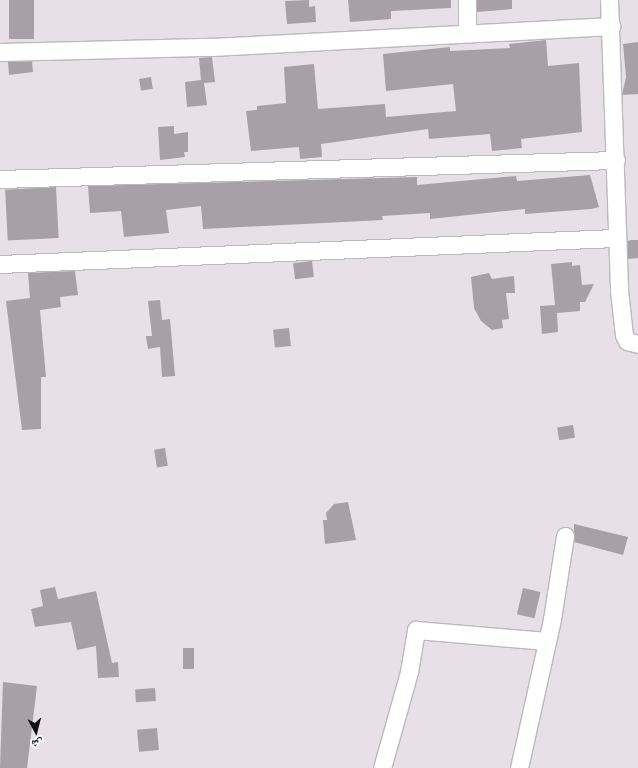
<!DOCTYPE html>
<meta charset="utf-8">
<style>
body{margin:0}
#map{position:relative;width:638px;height:768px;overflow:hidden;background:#e7e0e6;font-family:Cabin,"Noto Naskh Arabic",sans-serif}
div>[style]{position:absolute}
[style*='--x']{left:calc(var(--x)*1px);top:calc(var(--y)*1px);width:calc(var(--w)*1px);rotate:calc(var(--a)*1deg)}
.building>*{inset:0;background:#a7a1a7;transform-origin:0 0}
.roads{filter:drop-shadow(1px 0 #beb7be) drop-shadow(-1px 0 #beb7be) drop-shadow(0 1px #beb7be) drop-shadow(0 -1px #beb7be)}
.minor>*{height:17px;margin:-8.5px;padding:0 8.5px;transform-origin:8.5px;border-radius:8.5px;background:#fff}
span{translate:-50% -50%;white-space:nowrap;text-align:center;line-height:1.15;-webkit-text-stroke:4px #fff;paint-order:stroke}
.north{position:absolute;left:16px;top:712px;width:40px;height:40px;-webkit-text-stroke:3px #fff;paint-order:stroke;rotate:173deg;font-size:11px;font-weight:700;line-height:16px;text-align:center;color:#110f11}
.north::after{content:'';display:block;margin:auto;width:14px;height:18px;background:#110f11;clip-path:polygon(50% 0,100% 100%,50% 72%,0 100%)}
</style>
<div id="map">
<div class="building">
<i style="left:9px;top:0;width:25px;height:39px"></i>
<i style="clip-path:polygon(309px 0,309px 7px,315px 6px,316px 22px,287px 24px,285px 1px)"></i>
<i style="clip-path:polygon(348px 0,451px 0,451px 8px,391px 11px,391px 19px,350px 22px)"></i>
<i style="clip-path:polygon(477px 0,512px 0,512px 9px,477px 12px)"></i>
<i style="clip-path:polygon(546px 40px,548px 66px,579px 63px,582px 132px,521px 139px,522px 148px,492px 151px,490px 134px,429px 139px,428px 129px,321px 144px,322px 157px,300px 159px,299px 147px,251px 151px,246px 111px,257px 110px,257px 106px,286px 103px,284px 67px,314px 64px,318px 109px,385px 104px,386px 117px,456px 111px,453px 84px,386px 91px,383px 54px,450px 47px,450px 51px,510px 48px,509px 44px)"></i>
<i style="clip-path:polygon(638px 42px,638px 94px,622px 95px,626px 77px,623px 44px)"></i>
<i style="clip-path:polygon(212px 57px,215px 82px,204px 83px,207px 105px,187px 107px,185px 82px,201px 80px,199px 58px)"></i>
<i style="clip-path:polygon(32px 61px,33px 72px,9px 75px,8px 62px)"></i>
<i style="left:151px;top:77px;width:12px;height:12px;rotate:81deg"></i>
<i style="clip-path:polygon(174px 126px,174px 134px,188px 132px,188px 152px,184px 152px,185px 157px,160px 160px,158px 127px)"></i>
<i style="clip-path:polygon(590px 175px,599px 207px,591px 209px,525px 214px,525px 209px,430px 219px,430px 213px,382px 216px,383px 220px,203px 229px,201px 206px,166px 210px,169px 233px,124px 237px,121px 211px,90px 213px,88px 186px,417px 177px,417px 185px,516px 176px,517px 181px)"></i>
<i style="left:56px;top:187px;width:51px;height:51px;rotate:87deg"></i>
<i style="clip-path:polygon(631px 240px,638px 240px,638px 258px,628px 259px,627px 241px)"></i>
<i style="left:312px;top:261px;width:16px;height:19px;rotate:83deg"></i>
<i style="clip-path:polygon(572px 262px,572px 266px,580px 265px,582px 285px,594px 284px,585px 302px,580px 302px,580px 311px,557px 313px,558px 332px,542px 334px,540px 306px,555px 305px,551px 264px)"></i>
<i style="clip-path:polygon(75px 271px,78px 295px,60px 297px,61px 307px,40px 310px,46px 377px,41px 377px,41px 429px,22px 430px,6px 301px,30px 298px,28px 273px)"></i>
<i style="clip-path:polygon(489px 273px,492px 279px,514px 276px,515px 293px,506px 293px,509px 319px,502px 320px,503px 328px,492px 330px,481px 321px,474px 308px,471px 277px)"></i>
<i style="clip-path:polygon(160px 300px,162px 320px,170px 319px,175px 376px,162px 377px,160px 347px,148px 349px,146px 336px,152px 336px,148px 301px)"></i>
<i style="left:289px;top:328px;width:18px;height:16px;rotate:84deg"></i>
<i style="left:573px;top:425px;width:13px;height:16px;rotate:81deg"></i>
<i style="left:165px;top:448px;width:18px;height:11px;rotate:81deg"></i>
<i style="clip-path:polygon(348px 502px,356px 540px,325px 544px,323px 520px,327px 520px,326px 513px,334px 504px)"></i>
<i style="clip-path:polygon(574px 524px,628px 537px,623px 555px,574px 542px)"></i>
<i style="clip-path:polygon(55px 587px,58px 599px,96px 591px,112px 663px,118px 662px,119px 677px,98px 678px,96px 646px,77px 650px,71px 622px,35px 627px,31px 609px,43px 606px,40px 590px)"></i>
<i style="left:523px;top:588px;width:18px;height:27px;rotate:13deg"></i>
<i style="left:183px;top:648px;width:11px;height:21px"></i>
<i style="clip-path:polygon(3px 682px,37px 686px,27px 768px,0 768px)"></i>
<i style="left:155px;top:688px;width:13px;height:20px;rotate:86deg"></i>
<i style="left:157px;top:728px;width:22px;height:20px;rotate:85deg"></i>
</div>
<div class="roads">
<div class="minor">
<i style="--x:467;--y:0;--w:33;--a:90"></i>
<i style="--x:609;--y:0;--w:290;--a:88"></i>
<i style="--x:619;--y:290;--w:45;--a:83.7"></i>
<i style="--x:624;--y:335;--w:7;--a:63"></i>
<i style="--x:627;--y:341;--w:11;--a:15"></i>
<i style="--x:0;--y:52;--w:212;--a:-1.4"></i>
<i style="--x:212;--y:47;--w:400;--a:-3"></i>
<i style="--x:0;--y:179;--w:616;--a:-1.77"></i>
<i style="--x:0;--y:264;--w:616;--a:-2.42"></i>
<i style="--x:382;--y:768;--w:100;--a:-74.3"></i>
<i style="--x:409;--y:672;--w:43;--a:-80.5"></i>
<i style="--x:416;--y:630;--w:131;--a:4.8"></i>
<i style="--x:519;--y:768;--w:153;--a:-77.5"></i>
<i style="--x:552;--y:619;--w:84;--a:-81.1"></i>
</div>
</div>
<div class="north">ش</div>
</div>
